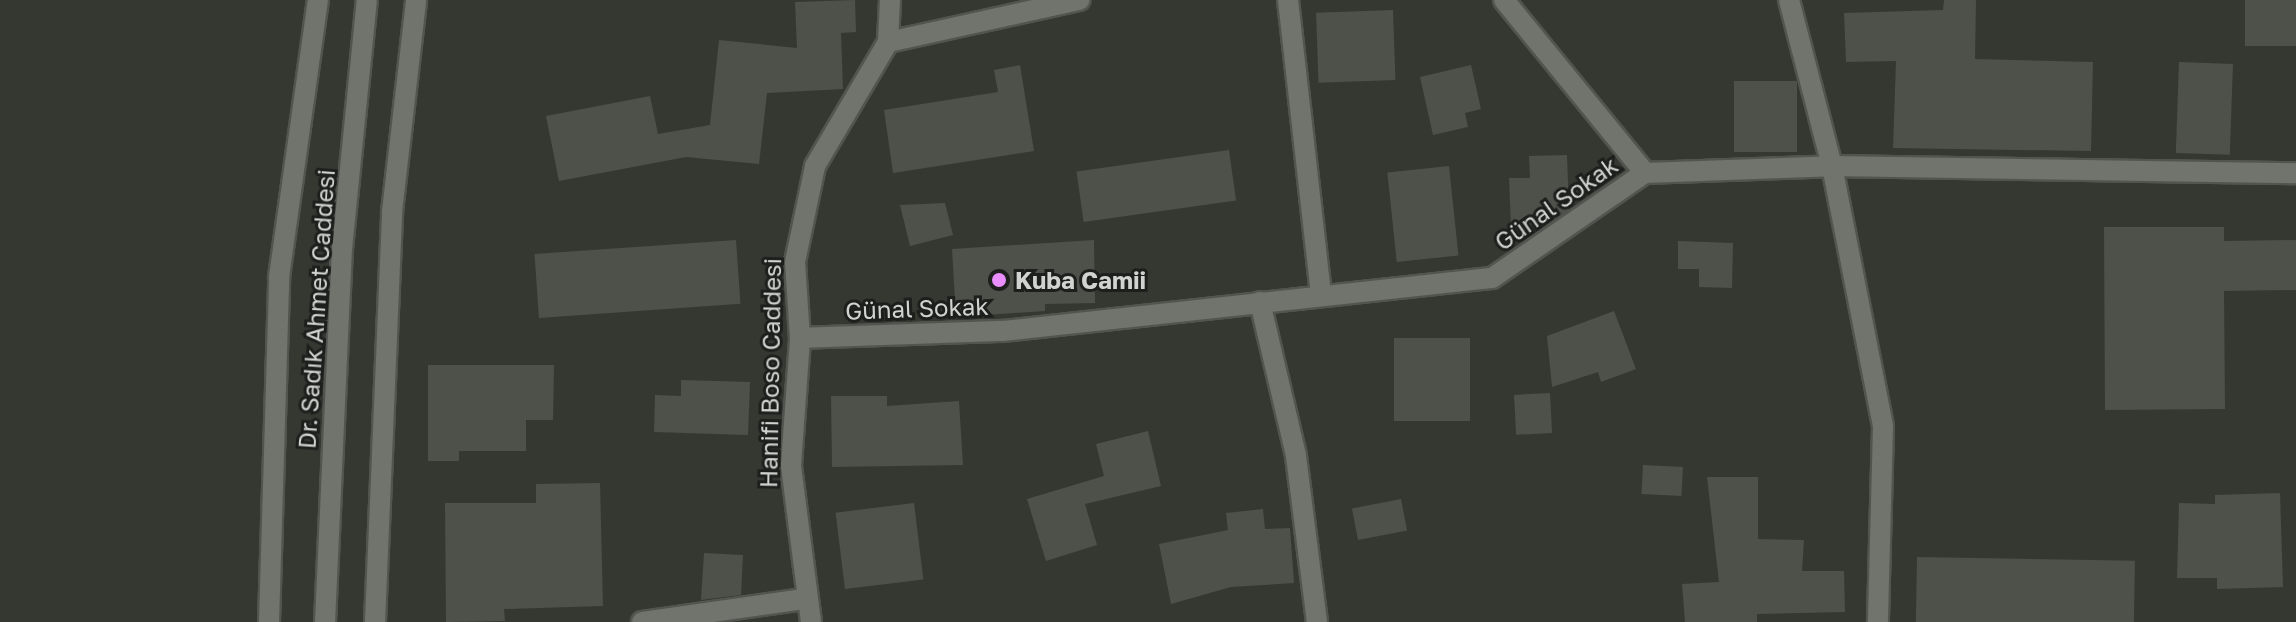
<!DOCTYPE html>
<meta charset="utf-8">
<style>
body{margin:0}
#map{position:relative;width:2296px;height:622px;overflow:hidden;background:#353831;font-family:"Golos Text",sans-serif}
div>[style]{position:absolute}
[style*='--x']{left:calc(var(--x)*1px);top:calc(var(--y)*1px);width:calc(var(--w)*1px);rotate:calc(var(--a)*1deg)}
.building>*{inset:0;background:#4d514a;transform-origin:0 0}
.roads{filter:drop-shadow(2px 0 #52554f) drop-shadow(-2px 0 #52554f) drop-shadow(0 2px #52554f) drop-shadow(0 -2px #52554f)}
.minor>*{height:20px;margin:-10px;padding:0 10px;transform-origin:10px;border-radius:10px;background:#70746c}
.tertiary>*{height:20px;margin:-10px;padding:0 10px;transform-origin:10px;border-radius:10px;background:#70746c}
.dots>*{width:22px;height:22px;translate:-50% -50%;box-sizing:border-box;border:4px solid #1d1f1c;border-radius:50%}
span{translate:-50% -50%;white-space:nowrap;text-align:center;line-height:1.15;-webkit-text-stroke:6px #1d1f1c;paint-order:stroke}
.street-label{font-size:24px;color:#d0d3ce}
.poi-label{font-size:24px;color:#d0d3ce;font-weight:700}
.left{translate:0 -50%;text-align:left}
</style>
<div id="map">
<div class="building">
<i style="clip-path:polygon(855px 0,856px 32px,841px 33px,843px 89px,767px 93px,759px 164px,686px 157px,559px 181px,546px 116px,650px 96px,658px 134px,710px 125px,719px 40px,797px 48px,795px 2px)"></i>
<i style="clip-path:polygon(1944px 0,1976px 0,1975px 59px,2093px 62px,2091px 151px,1893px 148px,1896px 61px,1846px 62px,1844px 13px,1943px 10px)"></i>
<i style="left:2245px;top:0;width:51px;height:46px"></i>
<i style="left:1393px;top:10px;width:70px;height:77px;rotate:88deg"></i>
<i style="left:2179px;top:62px;width:54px;height:91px;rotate:2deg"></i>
<i style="clip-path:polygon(1020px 65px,1034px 151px,893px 173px,884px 110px,998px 92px,994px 70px)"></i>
<i style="clip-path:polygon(1471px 65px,1481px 109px,1465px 113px,1468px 127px,1433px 135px,1420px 77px)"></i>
<i style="left:1734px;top:81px;width:63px;height:71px"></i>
<i style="left:1229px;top:150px;width:51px;height:154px;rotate:82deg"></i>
<i style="clip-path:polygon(1567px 155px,1569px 210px,1547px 225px,1511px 226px,1509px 178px,1530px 178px,1529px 156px)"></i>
<i style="left:1449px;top:166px;width:90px;height:62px;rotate:84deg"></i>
<i style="clip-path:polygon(945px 203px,953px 235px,910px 246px,900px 205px)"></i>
<i style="clip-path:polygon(2104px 227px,2224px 227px,2224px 241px,2296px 240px,2296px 290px,2224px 291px,2225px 409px,2105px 410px)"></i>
<i style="left:736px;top:240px;width:64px;height:202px;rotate:86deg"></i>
<i style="clip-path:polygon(1094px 240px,1095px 303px,1045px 304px,1045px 311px,956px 317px,952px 249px)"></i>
<i style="clip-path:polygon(1678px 241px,1733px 243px,1732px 288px,1699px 287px,1699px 269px,1678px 269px)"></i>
<i style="clip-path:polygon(1614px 311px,1636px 369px,1601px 382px,1598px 372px,1552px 387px,1547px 336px)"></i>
<i style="left:1394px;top:338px;width:76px;height:83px"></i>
<i style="clip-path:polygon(428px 365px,554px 365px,553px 420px,526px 420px,526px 451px,459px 451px,459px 461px,428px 461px)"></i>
<i style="clip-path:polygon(681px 380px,750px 382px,748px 435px,654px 432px,655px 395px,681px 396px)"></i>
<i style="left:1550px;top:393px;width:40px;height:36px;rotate:87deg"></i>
<i style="clip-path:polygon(831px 396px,887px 396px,887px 406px,959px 401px,963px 465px,832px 467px)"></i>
<i style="clip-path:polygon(1148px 431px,1161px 486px,1085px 504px,1097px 545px,1046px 561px,1027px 499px,1104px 476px,1096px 444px)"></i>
<i style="left:1643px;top:465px;width:40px;height:29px;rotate:3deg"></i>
<i style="clip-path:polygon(1707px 477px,1758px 477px,1758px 539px,1804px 540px,1802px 571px,1844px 571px,1845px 612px,1757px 614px,1757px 622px,1685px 622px,1682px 584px,1719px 582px)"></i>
<i style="clip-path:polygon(600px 483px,603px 606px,504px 609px,505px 621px,446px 622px,445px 503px,536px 503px,536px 484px)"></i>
<i style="clip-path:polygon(2280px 493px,2283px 587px,2217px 589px,2217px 578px,2177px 578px,2179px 503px,2215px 504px,2215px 495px)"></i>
<i style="left:1401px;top:499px;width:32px;height:50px;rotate:79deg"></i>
<i style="left:914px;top:503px;width:77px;height:79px;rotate:83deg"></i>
<i style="clip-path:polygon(1263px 509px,1265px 529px,1290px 528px,1294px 583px,1231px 587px,1171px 604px,1159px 544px,1228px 530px,1226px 513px)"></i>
<i style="clip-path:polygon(704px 553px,743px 555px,741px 595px,701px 600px)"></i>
<i style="left:1917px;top:557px;width:218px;height:65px;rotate:1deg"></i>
</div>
<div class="roads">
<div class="minor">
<i style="--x:1288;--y:0;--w:297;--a:83.6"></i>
<i style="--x:1504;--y:0;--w:223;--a:50.8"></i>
<i style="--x:1789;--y:0;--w:171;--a:75.5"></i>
<i style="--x:1832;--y:166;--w:266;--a:78.9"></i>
<i style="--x:1883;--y:427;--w:195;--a:91.5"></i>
<i style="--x:888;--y:42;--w:196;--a:-12.4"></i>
<i style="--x:1260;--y:302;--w:158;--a:76.8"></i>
<i style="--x:1296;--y:456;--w:167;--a:82.8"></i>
<i style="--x:800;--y:338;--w:203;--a:-2"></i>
<i style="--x:1003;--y:331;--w:492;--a:-6.2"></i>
<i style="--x:1492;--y:278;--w:186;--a:-34.5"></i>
<i style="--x:1645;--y:173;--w:187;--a:-2.1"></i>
<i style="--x:1832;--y:166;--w:464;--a:0.9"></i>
<i style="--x:269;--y:622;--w:345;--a:-88.3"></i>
<i style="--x:279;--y:277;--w:280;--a:-82"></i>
<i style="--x:642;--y:622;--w:164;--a:-8.1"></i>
<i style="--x:811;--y:622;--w:158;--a:-97.3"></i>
<i style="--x:791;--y:465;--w:127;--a:-85.9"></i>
<i style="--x:800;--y:338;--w:76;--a:-93.8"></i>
<i style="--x:795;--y:262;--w:98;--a:-78.2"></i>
<i style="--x:815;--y:166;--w:144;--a:-59.5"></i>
<i style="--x:888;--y:42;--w:42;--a:-87.3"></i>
</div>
<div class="tertiary">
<i style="--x:325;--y:622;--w:373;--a:-87.4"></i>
<i style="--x:342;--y:249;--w:250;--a:-84.3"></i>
<i style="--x:375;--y:622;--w:410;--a:-87.6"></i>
<i style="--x:392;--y:212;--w:213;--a:-83.5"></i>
</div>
</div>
<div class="dots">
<i style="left:999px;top:280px;background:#ea8dfd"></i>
</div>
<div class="street-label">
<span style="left:1556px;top:203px;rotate:-35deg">Günal Sokak</span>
<span style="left:917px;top:308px;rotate:-2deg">Günal Sokak</span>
<span style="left:316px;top:309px;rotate:-86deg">Dr. Sadık Ahmet Caddesi</span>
<span style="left:770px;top:373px;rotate:-89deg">Hanifi Boso Caddesi</span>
</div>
<div class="poi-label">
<span class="left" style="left:1015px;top:280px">Kuba Camii</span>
</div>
</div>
